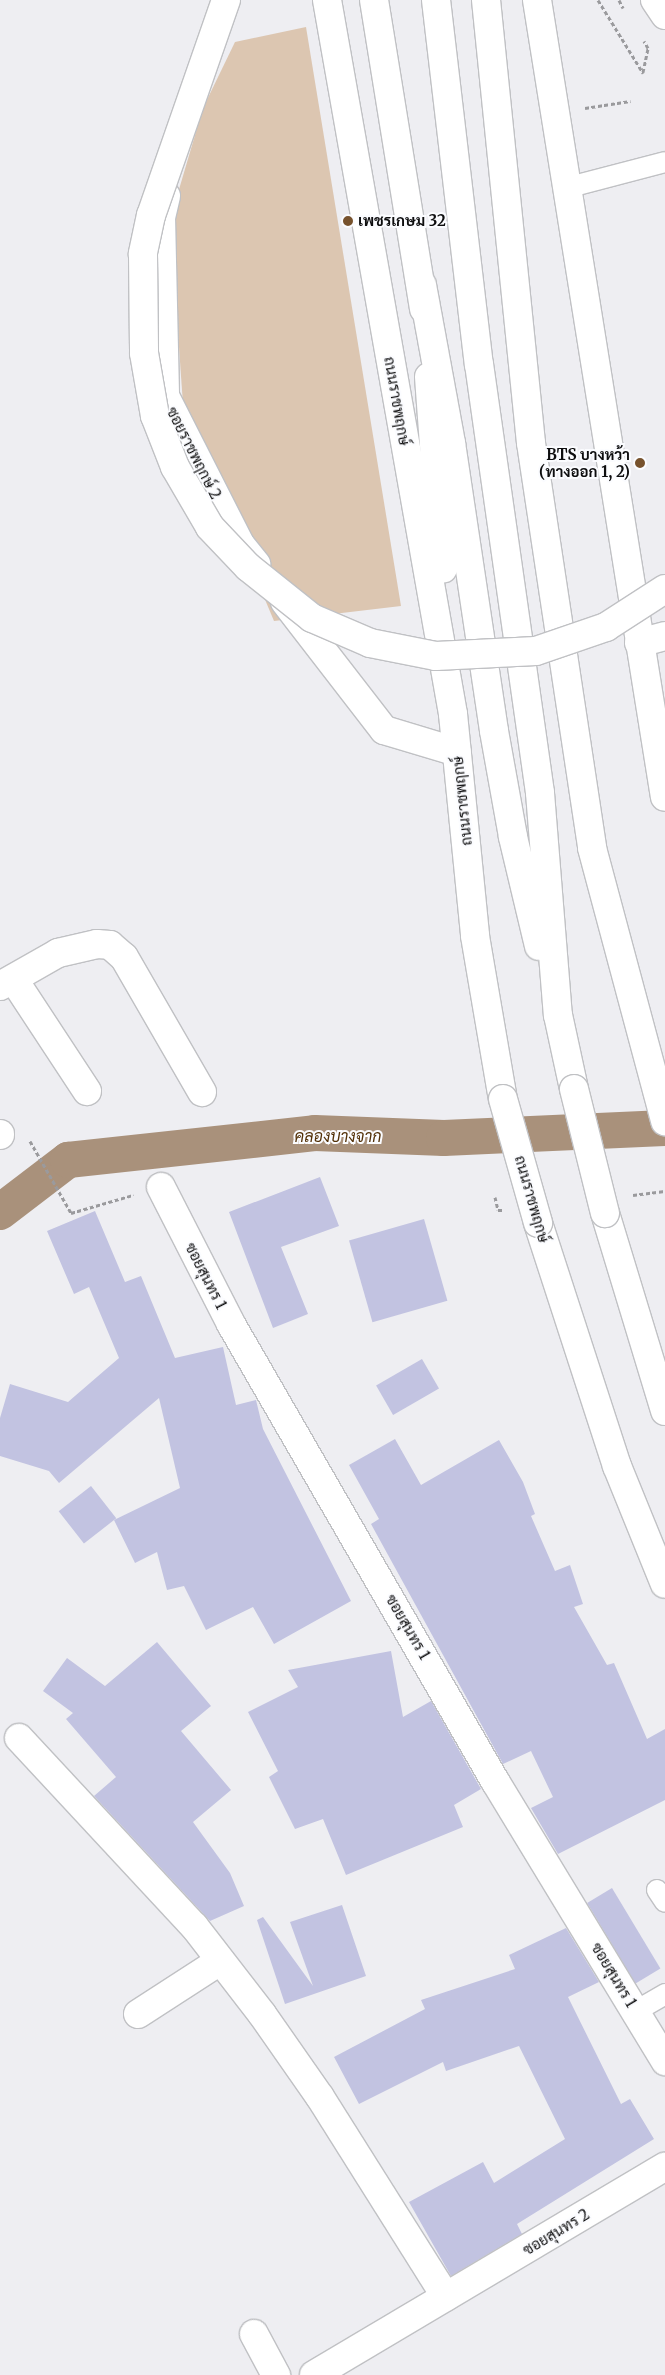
<!DOCTYPE html>
<meta charset="utf-8">
<style>
body{margin:0}
#map{position:relative;width:665px;height:2375px;overflow:hidden;background:#eeeef2;font-family:Merriweather,Sarabun,serif}
div>[style]{position:absolute}
[style*='--x']{left:calc(var(--x)*1px);top:calc(var(--y)*1px);width:calc(var(--w)*1px);rotate:calc(var(--a)*1deg)}
.green>*{inset:0;background:#dcc6b1}
.canal>*{height:36px;margin:-18px;padding:0 18px;transform-origin:18px;border-radius:18px;background:#a9917b}
.building>*{inset:0;background:#c2c3e1;transform-origin:0 0}
.path>*{height:3px;margin-top:-1.5px;transform-origin:0;background:repeating-linear-gradient(90deg,#9a9a9d 0 4px,transparent 0 6.5px)}
.roads{filter:drop-shadow(1px 0 #c0c1c4) drop-shadow(-1px 0 #c0c1c4) drop-shadow(0 1px #c0c1c4) drop-shadow(0 -1px #c0c1c4)}
.service>*{height:20px;margin:-10px;padding:0 10px;transform-origin:10px;border-radius:10px;background:#fff}
.minor>*{height:28px;margin:-14px;padding:0 14px;transform-origin:14px;border-radius:14px;background:#fff}
.secondary>*{height:28px;margin:-14px;padding:0 14px;transform-origin:14px;border-radius:14px;background:#fff}
.primary>*{height:28px;margin:-14px;padding:0 14px;transform-origin:14px;border-radius:14px;background:#fff}
.bridges{filter:drop-shadow(1px 0 #c0c1c4) drop-shadow(-1px 0 #c0c1c4) drop-shadow(0 1px #c0c1c4) drop-shadow(0 -1px #c0c1c4)}
.secondary-bridge>*{height:28px;margin:-14px;padding:0 14px;transform-origin:14px;border-radius:14px;background:#fff}
.primary-bridge>*{height:28px;margin:-14px;padding:0 14px;transform-origin:14px;border-radius:14px;background:#fff}
.dots>*{width:14px;height:14px;translate:-50% -50%;box-sizing:border-box;border:2px solid #fbfcff;border-radius:50%}
span{translate:-50% -50%;white-space:nowrap;text-align:center;line-height:1.15;-webkit-text-stroke:4px #fbfcff;paint-order:stroke}
.poi-label{font-size:15px;color:#0e0e0f;font-weight:700}
.left{translate:0 -50%;text-align:left}
.right{translate:-100% -50%;text-align:right}
.street-label{font-size:15px;color:#0e0e0f}
.water-label{font-size:16px;color:#523007;font-style:italic}
</style>
<div id="map">
<div class="green">
<i style="clip-path:polygon(306px 27px,401px 606px,274px 621px,183px 404px,170px 220px,203px 108px,235px 42px)"></i>
</div>
<div class="canal">
<i style="--x:0;--y:1212;--w:86;--a:-37.4"></i>
<i style="--x:68;--y:1160;--w:248;--a:-6.2"></i>
<i style="--x:315;--y:1133;--w:129;--a:2.2"></i>
<i style="--x:444;--y:1138;--w:221;--a:-2.6"></i>
</div>
<div class="building">
<i style="clip-path:polygon(320px 1177px,339px 1226px,281px 1247px,308px 1314px,273px 1328px,229px 1212px)"></i>
<i style="clip-path:polygon(95px 1211px,125px 1282px,141px 1276px,175px 1358px,223px 1347px,236px 1405px,256px 1400px,263px 1429px,351px 1601px,274px 1644px,253px 1607px,206px 1630px,184px 1586px,167px 1590px,157px 1552px,135px 1563px,114px 1520px,180px 1488px,159px 1398px,59px 1483px,49px 1471px,0 1456px,0 1418px,10px 1384px,68px 1402px,119px 1358px,89px 1287px,74px 1294px,47px 1231px)"></i>
<i style="left:424px;top:1219px;width:85px;height:78px;rotate:74deg"></i>
<i style="left:422px;top:1359px;width:34px;height:53px;rotate:60deg"></i>
<i style="clip-path:polygon(395px 1439px,421px 1485px,499px 1440px,523px 1482px,535px 1514px,531px 1516px,555px 1571px,570px 1565px,583px 1604px,574px 1607px,607px 1665px,614px 1663px,647px 1739px,665px 1729px,665px 1800px,558px 1854px,531px 1808px,553px 1797px,531px 1751px,503px 1764px,371px 1524px,379px 1519px,349px 1465px)"></i>
<i style="left:91px;top:1486px;width:41px;height:41px;rotate:52deg"></i>
<i style="clip-path:polygon(157px 1642px,211px 1706px,181px 1731px,231px 1790px,193px 1822px,230px 1873px,244px 1906px,210px 1921px,94px 1796px,116px 1777px,66px 1719px,73px 1713px,43px 1691px,67px 1658px,105px 1686px)"></i>
<i style="clip-path:polygon(391px 1651px,403px 1717px,431px 1701px,481px 1789px,454px 1805px,463px 1827px,346px 1875px,323px 1819px,295px 1829px,269px 1777px,278px 1771px,248px 1712px,298px 1687px,288px 1670px)"></i>
<i style="left:612px;top:1888px;width:94px;height:29px;rotate:59deg"></i>
<i style="clip-path:polygon(342px 1905px,366px 1976px,285px 2004px,257px 1920px,263px 1917px,313px 1986px,290px 1922px)"></i>
<i style="clip-path:polygon(566px 1928px,599px 1982px,568px 1997px,621px 2104px,630px 2099px,654px 2139px,517px 2224px,522px 2234px,451px 2276px,409px 2202px,483px 2162px,494px 2183px,565px 2139px,519px 2046px,446px 2071px,443px 2062px,359px 2104px,334px 2057px,425px 2009px,421px 2000px,515px 1969px,509px 1955px)"></i>
</div>
<div class="path">
<i style="--x:598;--y:0;--w:86;--a:58.3"></i>
<i style="--x:619;--y:0;--w:9;--a:63"></i>
<i style="--x:643;--y:72;--w:25;--a:-78"></i>
<i style="--x:648;--y:48;--w:8;--a:-120"></i>
<i style="--x:585;--y:108;--w:46;--a:-8.8"></i>
<i style="--x:30;--y:1141;--w:83;--a:60.3"></i>
<i style="--x:71;--y:1213;--w:65;--a:-16.2"></i>
<i style="--x:633;--y:1195;--w:32;--a:-7"></i>
<i style="--x:495;--y:1197;--w:13;--a:77"></i>
<i style="--x:498;--y:1210;--w:5;--a:0"></i>
</div>
<div class="roads">
<div class="service">
<i style="--x:566;--y:188;--w:102;--a:-14.7"></i>
<i style="--x:657;--y:1890;--w:14;--a:56"></i>
<i style="--x:636;--y:2011;--w:34;--a:-30"></i>
</div>
<div class="minor">
<i style="--x:166;--y:196;--w:22;--a:103"></i>
<i style="--x:161;--y:217;--w:179;--a:88.7"></i>
<i style="--x:165;--y:396;--w:166;--a:63.1"></i>
<i style="--x:240;--y:544;--w:26;--a:51"></i>
<i style="--x:285;--y:602;--w:162;--a:52.3"></i>
<i style="--x:384;--y:730;--w:76;--a:16.8"></i>
<i style="--x:639;--y:643;--w:27;--a:-15"></i>
<i style="--x:14;--y:980;--w:133;--a:56.7"></i>
<i style="--x:0;--y:986;--w:67;--a:-29.6"></i>
<i style="--x:58;--y:953;--w:40;--a:-13"></i>
<i style="--x:97;--y:944;--w:13;--a:4"></i>
<i style="--x:110;--y:945;--w:18;--a:41"></i>
<i style="--x:124;--y:957;--w:156;--a:60"></i>
<i style="--x:0;--y:1134;--w:1;--a:90"></i>
<i style="--x:161;--y:1187;--w:154;--a:62.9"></i>
<i style="--x:231;--y:1324;--w:528;--a:59.99"></i>
<i style="--x:495;--y:1781;--w:328;--a:58.7"></i>
<i style="--x:19;--y:1738;--w:257;--a:47.1"></i>
<i style="--x:194;--y:1926;--w:111;--a:52.3"></i>
<i style="--x:262;--y:2014;--w:101;--a:55.1"></i>
<i style="--x:320;--y:2097;--w:236;--a:57.8"></i>
<i style="--x:138;--y:2014;--w:98;--a:-32.9"></i>
<i style="--x:254;--y:2334;--w:47;--a:61.8"></i>
<i style="--x:314;--y:2375;--w:408;--a:-30.7"></i>
</div>
<div class="secondary">
<i style="--x:327;--y:0;--w:725;--a:79.99"></i>
<i style="--x:453;--y:714;--w:223;--a:84.3"></i>
<i style="--x:475;--y:936;--w:165;--a:80.3"></i>
<i style="--x:374;--y:0;--w:313;--a:80.8"></i>
<i style="--x:537;--y:0;--w:807;--a:80.88"></i>
<i style="--x:429;--y:377;--w:192;--a:85.8"></i>
<i style="--x:538;--y:1223;--w:256;--a:72"></i>
<i style="--x:617;--y:1466;--w:127;--a:67.9"></i>
</div>
<div class="primary">
<i style="--x:436;--y:0;--w:367;--a:83.3"></i>
<i style="--x:479;--y:364;--w:433;--a:81.9"></i>
<i style="--x:540;--y:793;--w:223;--a:85.4"></i>
<i style="--x:558;--y:1015;--w:76;--a:77.8"></i>
<i style="--x:486;--y:0;--w:445;--a:84.2"></i>
<i style="--x:531;--y:443;--w:410;--a:81.4"></i>
<i style="--x:592;--y:848;--w:283;--a:75"></i>
<i style="--x:655;--y:0;--w:18;--a:56"></i>
<i style="--x:422;--y:285;--w:161;--a:79.6"></i>
<i style="--x:451;--y:443;--w:291;--a:81.5"></i>
<i style="--x:494;--y:731;--w:108;--a:79.8"></i>
<i style="--x:513;--y:837;--w:112;--a:76.6"></i>
<i style="--x:605;--y:1213;--w:207;--a:73.1"></i>
</div>
</div>
<div class="bridges">
<div class="secondary-bridge">
<i style="--x:503;--y:1099;--w:129;--a:74.2"></i>
</div>
<div class="primary-bridge">
<i style="--x:226;--y:0;--w:228;--a:109.2"></i>
<i style="--x:151;--y:215;--w:40;--a:102"></i>
<i style="--x:143;--y:254;--w:99;--a:89.4"></i>
<i style="--x:144;--y:353;--w:64;--a:80.1"></i>
<i style="--x:155;--y:416;--w:55;--a:68.6"></i>
<i style="--x:175;--y:467;--w:69;--a:59.7"></i>
<i style="--x:210;--y:527;--w:55;--a:46.5"></i>
<i style="--x:248;--y:567;--w:82;--a:38.6"></i>
<i style="--x:312;--y:618;--w:63;--a:23.3"></i>
<i style="--x:370;--y:643;--w:67;--a:11.1"></i>
<i style="--x:436;--y:656;--w:100;--a:-2.9"></i>
<i style="--x:536;--y:651;--w:74;--a:-18.9"></i>
<i style="--x:606;--y:627;--w:70;--a:-32.8"></i>
<i style="--x:574;--y:1089;--w:128;--a:76"></i>
</div>
</div>
<div class="dots">
<i style="left:348px;top:221px;background:#77522d"></i>
<i style="left:640px;top:463px;background:#77522d"></i>
</div>
<div class="poi-label">
<span class="left" style="left:358px;top:221px">เพชรเกษม 32</span>
<span class="right" style="left:630px;top:463px">BTS บางหว้า<br>(ทางออก 1, 2)</span>
</div>
<div class="street-label">
<span style="left:397px;top:401px;rotate:80deg">ถนนราชพฤกษ์</span>
<span style="left:194px;top:453px;rotate:63deg">ซอยราชพฤกษ์ 2</span>
<span style="left:462px;top:801px;rotate:-96deg">ถนนราชพฤกษ์</span>
<span style="left:532px;top:1199px;rotate:74deg">ถนนราชพฤกษ์</span>
<span style="left:206px;top:1276px;rotate:63deg">ซอยสุนทร 1</span>
<span style="left:408px;top:1627px;rotate:60deg">ซอยสุนทร 1</span>
<span style="left:614px;top:1975px;rotate:59deg">ซอยสุนทร 1</span>
<span style="left:556px;top:2232px;rotate:-31deg">ซอยสุนทร 2</span>
</div>
<div class="water-label">
<span style="left:338px;top:1136px">คลองบางจาก</span>
</div>
</div>
